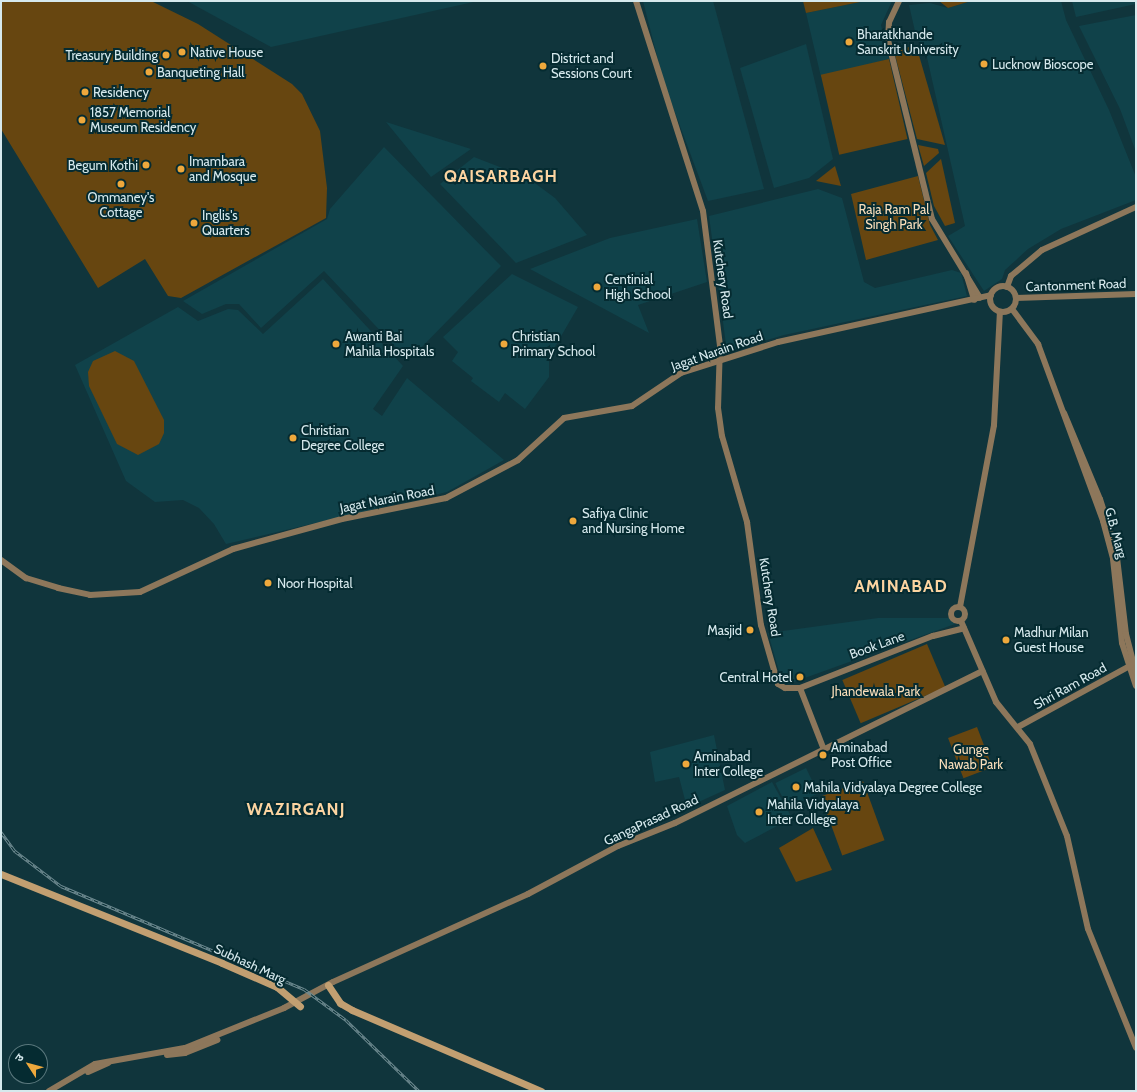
<!DOCTYPE html>
<meta charset="utf-8">
<style>
body{margin:0}
#map{position:relative;width:1137px;height:1092px;overflow:hidden;background:#10353c;font-family:Cabin,"Noto Sans Devanagari",sans-serif}
div>[style]{position:absolute}
[style*='--x']{left:calc(var(--x)*1px);top:calc(var(--y)*1px);width:calc(var(--w)*1px);rotate:calc(var(--a)*1deg)}
.built>*{inset:0;background:#10424a;transform-origin:0 0}
.green>*{inset:0;background:#674610;transform-origin:0 0}
.tertiary>*{height:6px;margin:-3px;padding:0 3px;transform-origin:3px;border-radius:3px;background:#8d775b}
.tertiary>.ring{margin:-3px;padding:0;box-sizing:content-box;background:none;border:6px solid #8d775b;border-radius:50%}
.secondary>*{height:7px;margin:-3.5px;padding:0 3.5px;transform-origin:3.5px;border-radius:3.5px;background:#c29f71}
.rail>*{height:3px;margin-top:-1.5px;transform-origin:0;background:repeating-linear-gradient(90deg,#052b31 0 4.5px,#6f8b91 0 9px);box-sizing:border-box;border-block:1px solid #6f8b91}
.dots>*{width:11px;height:11px;translate:-50% -50%;box-sizing:border-box;border:2px solid #052b31;border-radius:50%}
span{translate:-50% -50%;white-space:nowrap;text-align:center;line-height:1.15;-webkit-text-stroke:4px #052b31;paint-order:stroke}
.poi-label{font-size:13px;color:#d6e9ed}
.left{translate:0 -50%;text-align:left}
.right{translate:-100% -50%;text-align:right}
.park-label{font-size:13px;color:#f9deba}
.street-label{font-size:13px;color:#d6e9ed}
.district-label{font-size:17px;color:#fcd4a1;font-weight:700;letter-spacing:1px}
.frame{position:absolute;inset:0;border:2px solid #d6e9ed;pointer-events:none}
.north{position:absolute;left:8px;top:1044px;width:40px;height:40px;box-sizing:border-box;background:#052b31;border:1px solid #59777c;border-radius:50%;rotate:306deg;font-size:11px;font-weight:700;line-height:16px;text-align:center;color:#d6e9ed}
.north::after{content:'';display:block;margin:auto;width:14px;height:18px;background:#eea83c;clip-path:polygon(50% 0,100% 100%,50% 72%,0 100%)}
</style>
<div id="map">
<div class="built">
<i style="clip-path:polygon(187px 1px,478px 1px,271px 47px)"></i>
<i style="clip-path:polygon(643px 1px,713px 1px,764px 189px,708px 201px,664px 83px)"></i>
<i style="clip-path:polygon(865px 1px,892px 1px,881px 25px,889px 59px,821px 77px,806px 13px)"></i>
<i style="clip-path:polygon(971px 1px,1061px 1px,1066px 20px,1109px 110px,1136px 177px,1136px 200px,1061px 229px,1028px 249px,1005px 270px,1002px 279px,984px 291px,948px 236px,965px 226px,924px 44px,917px 40px,909px 5px,930px 3px,948px 8px)"></i>
<i style="clip-path:polygon(1072px 1px,1136px 1px,1136px 4px,1076px 17px)"></i>
<i style="clip-path:polygon(1136px 15px,1136px 152px,1120px 109px,1079px 26px)"></i>
<i style="clip-path:polygon(806px 44px,833px 159px,809px 178px,774px 188px,740px 68px)"></i>
<i style="clip-path:polygon(386px 122px,471px 149px,431px 177px)"></i>
<i style="clip-path:polygon(384px 147px,501px 266px,414px 355px,405px 357px,324px 271px,261px 328px,239px 304px,226px 304px,202px 314px,183px 301px,327px 219px,330px 209px)"></i>
<i style="clip-path:polygon(474px 157px,528px 178px,555px 198px,587px 235px,516px 263px,440px 184px)"></i>
<i style="clip-path:polygon(818px 189px,842px 198px,864px 282px,875px 288px,952px 270px,961px 273px,967px 296px,784px 335px,727px 352px,709px 216px)"></i>
<i style="clip-path:polygon(697px 219px,707px 282px,638px 305px,649px 333px,530px 269px,610px 238px)"></i>
<i style="clip-path:polygon(512px 274px,578px 307px,549px 357px,549px 377px,525px 409px,505px 393px,499px 402px,471px 381px,473px 378px,452px 361px,458px 352px,443px 337px)"></i>
<i style="clip-path:polygon(323px 279px,403px 366px,373px 409px,382px 416px,407px 378px,504px 460px,447px 492px,226px 544px,214px 524px,199px 508px,183px 500px,155px 502px,126px 481px,75px 365px,178px 307px,198px 321px,228px 309px,238px 310px,263px 334px)"></i>
<i style="clip-path:polygon(878px 618px,949px 618px,955px 624px,788px 684px,782px 682px,768px 633px)"></i>
<i style="clip-path:polygon(714px 735px,725px 790px,692px 805px,685px 800px,679px 777px,655px 782px,650px 752px)"></i>
<i style="left:806px;top:768px;width:28px;height:34px;rotate:64deg"></i>
<i style="clip-path:polygon(772px 782px,792px 818px,745px 843px,737px 835px,727px 806px)"></i>
</div>
<div class="green">
<i style="clip-path:polygon(1px 1px,151px 1px,198px 24px,292px 84px,302px 94px,320px 131px,327px 188px,326px 218px,181px 298px,168px 296px,145px 259px,98px 288px,1px 129px)"></i>
<i style="clip-path:polygon(803px 1px,865px 1px,806px 13px)"></i>
<i style="clip-path:polygon(939px 1px,971px 1px,948px 8px)"></i>
<i style="clip-path:polygon(916px 45px,945px 145px,917px 139px,894px 51px)"></i>
<i style="left:889px;top:59px;width:82px;height:70px;rotate:77deg"></i>
<i style="clip-path:polygon(918px 145px,938px 149px,939px 153px,924px 166px)"></i>
<i style="clip-path:polygon(941px 159px,955px 223px,945px 226px,934px 206px,926px 173px)"></i>
<i style="clip-path:polygon(835px 166px,841px 186px,816px 181px)"></i>
<i style="clip-path:polygon(918px 176px,930px 225px,938px 240px,866px 260px,851px 194px)"></i>
<i style="clip-path:polygon(115px 351px,134px 361px,164px 420px,164px 433px,159px 444px,138px 455px,117px 444px,89px 386px,88px 372px,93px 361px)"></i>
<i style="left:927px;top:644px;width:47px;height:92px;rotate:67deg"></i>
<i style="left:977px;top:727px;width:43px;height:31px;rotate:69deg"></i>
<i style="left:863px;top:781px;width:63px;height:45px;rotate:70deg"></i>
<i style="clip-path:polygon(813px 828px,832px 870px,796px 882px,779px 848px)"></i>
</div>
<div class="tertiary">
<i style="--x:636;--y:1;--w:220;--a:72.3"></i>
<i style="--x:703;--y:211;--w:135;--a:82.8"></i>
<i style="--x:720;--y:345;--w:63;--a:91.8"></i>
<i style="--x:718;--y:408;--w:28;--a:82"></i>
<i style="--x:722;--y:436;--w:90;--a:73.8"></i>
<i style="--x:747;--y:522;--w:104;--a:82.3"></i>
<i style="--x:761;--y:625;--w:61;--a:73.9"></i>
<i style="--x:778;--y:684;--w:8;--a:30"></i>
<i style="--x:785;--y:688;--w:15;--a:0"></i>
<i style="--x:800;--y:688;--w:143;--a:-21.4"></i>
<i style="--x:933;--y:636;--w:32;--a:-14"></i>
<i style="--x:899;--y:1;--w:23;--a:115"></i>
<i style="--x:889;--y:22;--w:18;--a:93"></i>
<i style="--x:888;--y:40;--w:184;--a:76.2"></i>
<i style="--x:932;--y:219;--w:92;--a:58.7"></i>
<i style="--x:966;--y:273;--w:28;--a:73"></i>
<i class="ring" style="left:990px;top:286px;width:20px;height:20px"></i>
<i style="--x:1007;--y:287;--w:12;--a:-70"></i>
<i style="--x:1011;--y:276;--w:40;--a:-40"></i>
<i style="--x:1042;--y:250;--w:103;--a:-24.6"></i>
<i style="--x:1016;--y:298;--w:120;--a:-1.9"></i>
<i style="--x:1012;--y:309;--w:44;--a:53.4"></i>
<i style="--x:1038;--y:344;--w:189;--a:69.8"></i>
<i style="--x:1103;--y:521;--w:39;--a:75"></i>
<i style="--x:1113;--y:559;--w:84;--a:83.9"></i>
<i style="--x:1122;--y:643;--w:45;--a:72"></i>
<i style="--x:1064;--y:413;--w:93;--a:67.3"></i>
<i style="--x:1100;--y:499;--w:52;--a:72.3"></i>
<i style="--x:1116;--y:549;--w:86;--a:83.3"></i>
<i style="--x:1126;--y:634;--w:40;--a:75.6"></i>
<i style="--x:1;--y:560;--w:31;--a:36"></i>
<i style="--x:26;--y:578;--w:34;--a:17"></i>
<i style="--x:58;--y:588;--w:33;--a:12"></i>
<i style="--x:90;--y:595;--w:50;--a:-3.4"></i>
<i style="--x:140;--y:592;--w:102;--a:-24.8"></i>
<i style="--x:233;--y:549;--w:113;--a:-15.4"></i>
<i style="--x:342;--y:519;--w:106;--a:-11.4"></i>
<i style="--x:446;--y:498;--w:81;--a:-27.8"></i>
<i style="--x:518;--y:460;--w:62;--a:-42.4"></i>
<i style="--x:564;--y:418;--w:69;--a:-10"></i>
<i style="--x:632;--y:406;--w:59;--a:-34"></i>
<i style="--x:681;--y:373;--w:102;--a:-17.7"></i>
<i style="--x:778;--y:342;--w:218;--a:-12.4"></i>
<i class="ring" style="left:951px;top:607px;width:8px;height:8px"></i>
<i style="--x:960;--y:607;--w:185;--a:-79.4"></i>
<i style="--x:994;--y:425;--w:113;--a:-87"></i>
<i style="--x:961;--y:621;--w:88;--a:66.6"></i>
<i style="--x:996;--y:702;--w:54;--a:51"></i>
<i style="--x:1030;--y:744;--w:99;--a:68.1"></i>
<i style="--x:1067;--y:836;--w:95;--a:77.3"></i>
<i style="--x:1088;--y:929;--w:128;--a:68"></i>
<i style="--x:800;--y:688;--w:66;--a:68.8"></i>
<i style="--x:1018;--y:727;--w:128;--a:-28.6"></i>
<i style="--x:167;--y:1055;--w:18;--a:-6"></i>
<i style="--x:185;--y:1053;--w:35;--a:-22"></i>
<i style="--x:88;--y:1072;--w:22;--a:-24"></i>
<i style="--x:49;--y:1091;--w:53;--a:-30.4"></i>
<i style="--x:95;--y:1064;--w:91;--a:-10.1"></i>
<i style="--x:185;--y:1048;--w:107;--a:-22"></i>
<i style="--x:284;--y:1008;--w:55;--a:-28"></i>
<i style="--x:333;--y:982;--w:214;--a:-24.3"></i>
<i style="--x:528;--y:894;--w:102;--a:-28.1"></i>
<i style="--x:618;--y:846;--w:61;--a:-22"></i>
<i style="--x:675;--y:823;--w:343;--a:-26.3"></i>
</div>
<div class="secondary">
<i style="--x:1;--y:874;--w:238;--a:21.9"></i>
<i style="--x:222;--y:963;--w:60;--a:23.6"></i>
<i style="--x:277;--y:987;--w:30;--a:40"></i>
<i style="--x:328;--y:985;--w:22;--a:56"></i>
<i style="--x:340;--y:1003;--w:14;--a:30"></i>
<i style="--x:352;--y:1010;--w:206;--a:23.2"></i>
</div>
<div class="rail">
<i style="--x:1;--y:832;--w:24;--a:54"></i>
<i style="--x:15;--y:851;--w:58;--a:37.3"></i>
<i style="--x:61;--y:886;--w:264;--a:23"></i>
<i style="--x:304;--y:989;--w:52;--a:36.4"></i>
<i style="--x:346;--y:1020;--w:102;--a:44.2"></i>
</div>
<div class="dots">
<i style="left:849px;top:42px;background:#eea83c"></i>
<i style="left:182px;top:52px;background:#eea83c"></i>
<i style="left:166px;top:55px;background:#eea83c"></i>
<i style="left:984px;top:64px;background:#eea83c"></i>
<i style="left:543px;top:66px;background:#eea83c"></i>
<i style="left:149px;top:72px;background:#eea83c"></i>
<i style="left:85px;top:92px;background:#eea83c"></i>
<i style="left:82px;top:120px;background:#eea83c"></i>
<i style="left:146px;top:165px;background:#eea83c"></i>
<i style="left:181px;top:169px;background:#eea83c"></i>
<i style="left:121px;top:184px;background:#eea83c"></i>
<i style="left:194px;top:223px;background:#eea83c"></i>
<i style="left:597px;top:287px;background:#eea83c"></i>
<i style="left:336px;top:344px;background:#eea83c"></i>
<i style="left:504px;top:344px;background:#eea83c"></i>
<i style="left:293px;top:438px;background:#eea83c"></i>
<i style="left:573px;top:521px;background:#eea83c"></i>
<i style="left:268px;top:583px;background:#eea83c"></i>
<i style="left:750px;top:630px;background:#eea83c"></i>
<i style="left:1006px;top:640px;background:#eea83c"></i>
<i style="left:800px;top:677px;background:#eea83c"></i>
<i style="left:823px;top:755px;background:#eea83c"></i>
<i style="left:686px;top:764px;background:#eea83c"></i>
<i style="left:796px;top:787px;background:#eea83c"></i>
<i style="left:759px;top:812px;background:#eea83c"></i>
</div>
<div class="poi-label">
<span class="left" style="left:857px;top:42px">Bharatkhande<br>Sanskrit University</span>
<span class="left" style="left:190px;top:52px">Native House</span>
<span class="right" style="left:158px;top:55px">Treasury Building</span>
<span class="left" style="left:551px;top:66px">District and<br>Sessions Court</span>
<span class="left" style="left:992px;top:64px">Lucknow Bioscope</span>
<span class="left" style="left:157px;top:72px">Banqueting Hall</span>
<span class="left" style="left:93px;top:92px">Residency</span>
<span class="left" style="left:90px;top:120px">1857 Memorial<br>Museum Residency</span>
<span class="left" style="left:189px;top:169px">Imambara<br>and Mosque</span>
<span class="right" style="left:138px;top:165px">Begum Kothi</span>
<span style="left:121px;top:205px">Ommaney's<br>Cottage</span>
<span class="left" style="left:202px;top:223px">Inglis's<br>Quarters</span>
<span class="left" style="left:605px;top:287px">Centinial<br>High School</span>
<span class="left" style="left:345px;top:344px">Awanti Bai<br>Mahila Hospitals</span>
<span class="left" style="left:512px;top:344px">Christian<br>Primary School</span>
<span class="left" style="left:301px;top:438px">Christian<br>Degree College</span>
<span class="left" style="left:582px;top:521px">Safiya Clinic<br>and Nursing Home</span>
<span class="left" style="left:277px;top:583px">Noor Hospital</span>
<span class="right" style="left:742px;top:630px">Masjid</span>
<span class="left" style="left:1014px;top:640px">Madhur Milan<br>Guest House</span>
<span class="right" style="left:792px;top:677px">Central Hotel</span>
<span class="left" style="left:831px;top:755px">Aminabad<br>Post Office</span>
<span class="left" style="left:694px;top:764px">Aminabad<br>Inter College</span>
<span class="left" style="left:804px;top:787px">Mahila Vidyalaya Degree College</span>
<span class="left" style="left:767px;top:812px">Mahila Vidyalaya<br>Inter College</span>
</div>
<div class="park-label">
<span style="left:894px;top:217px">Raja Ram Pal<br>Singh Park</span>
<span style="left:876px;top:691px">Jhandewala Park</span>
<span style="left:971px;top:757px">Gunge<br>Nawab Park</span>
</div>
<div class="street-label">
<span style="left:723px;top:279px;rotate:82deg">Kutchery Road</span>
<span style="left:1076px;top:285px;rotate:-2deg">Cantonment Road</span>
<span style="left:717px;top:351px;rotate:-19deg">Jagat Narain Road</span>
<span style="left:387px;top:499px;rotate:-11deg">Jagat Narain Road</span>
<span style="left:1116px;top:533px;rotate:75deg">G.B. Marg</span>
<span style="left:770px;top:597px;rotate:81deg">Kutchery Road</span>
<span style="left:877px;top:645px;rotate:-20deg">Book Lane</span>
<span style="left:1070px;top:686px;rotate:-29deg">Shri Ram Road</span>
<span style="left:651px;top:820px;rotate:-25deg">GangaPrasad Road</span>
<span style="left:250px;top:964px;rotate:25deg">Subhash Marg</span>
</div>
<div class="district-label">
<span style="left:501px;top:177px">QAISARBAGH</span>
<span style="left:901px;top:587px">AMINABAD</span>
<span style="left:296px;top:810px">WAZIRGANJ</span>
</div>
<div class="frame"></div>
<div class="north">उ</div>
</div>
